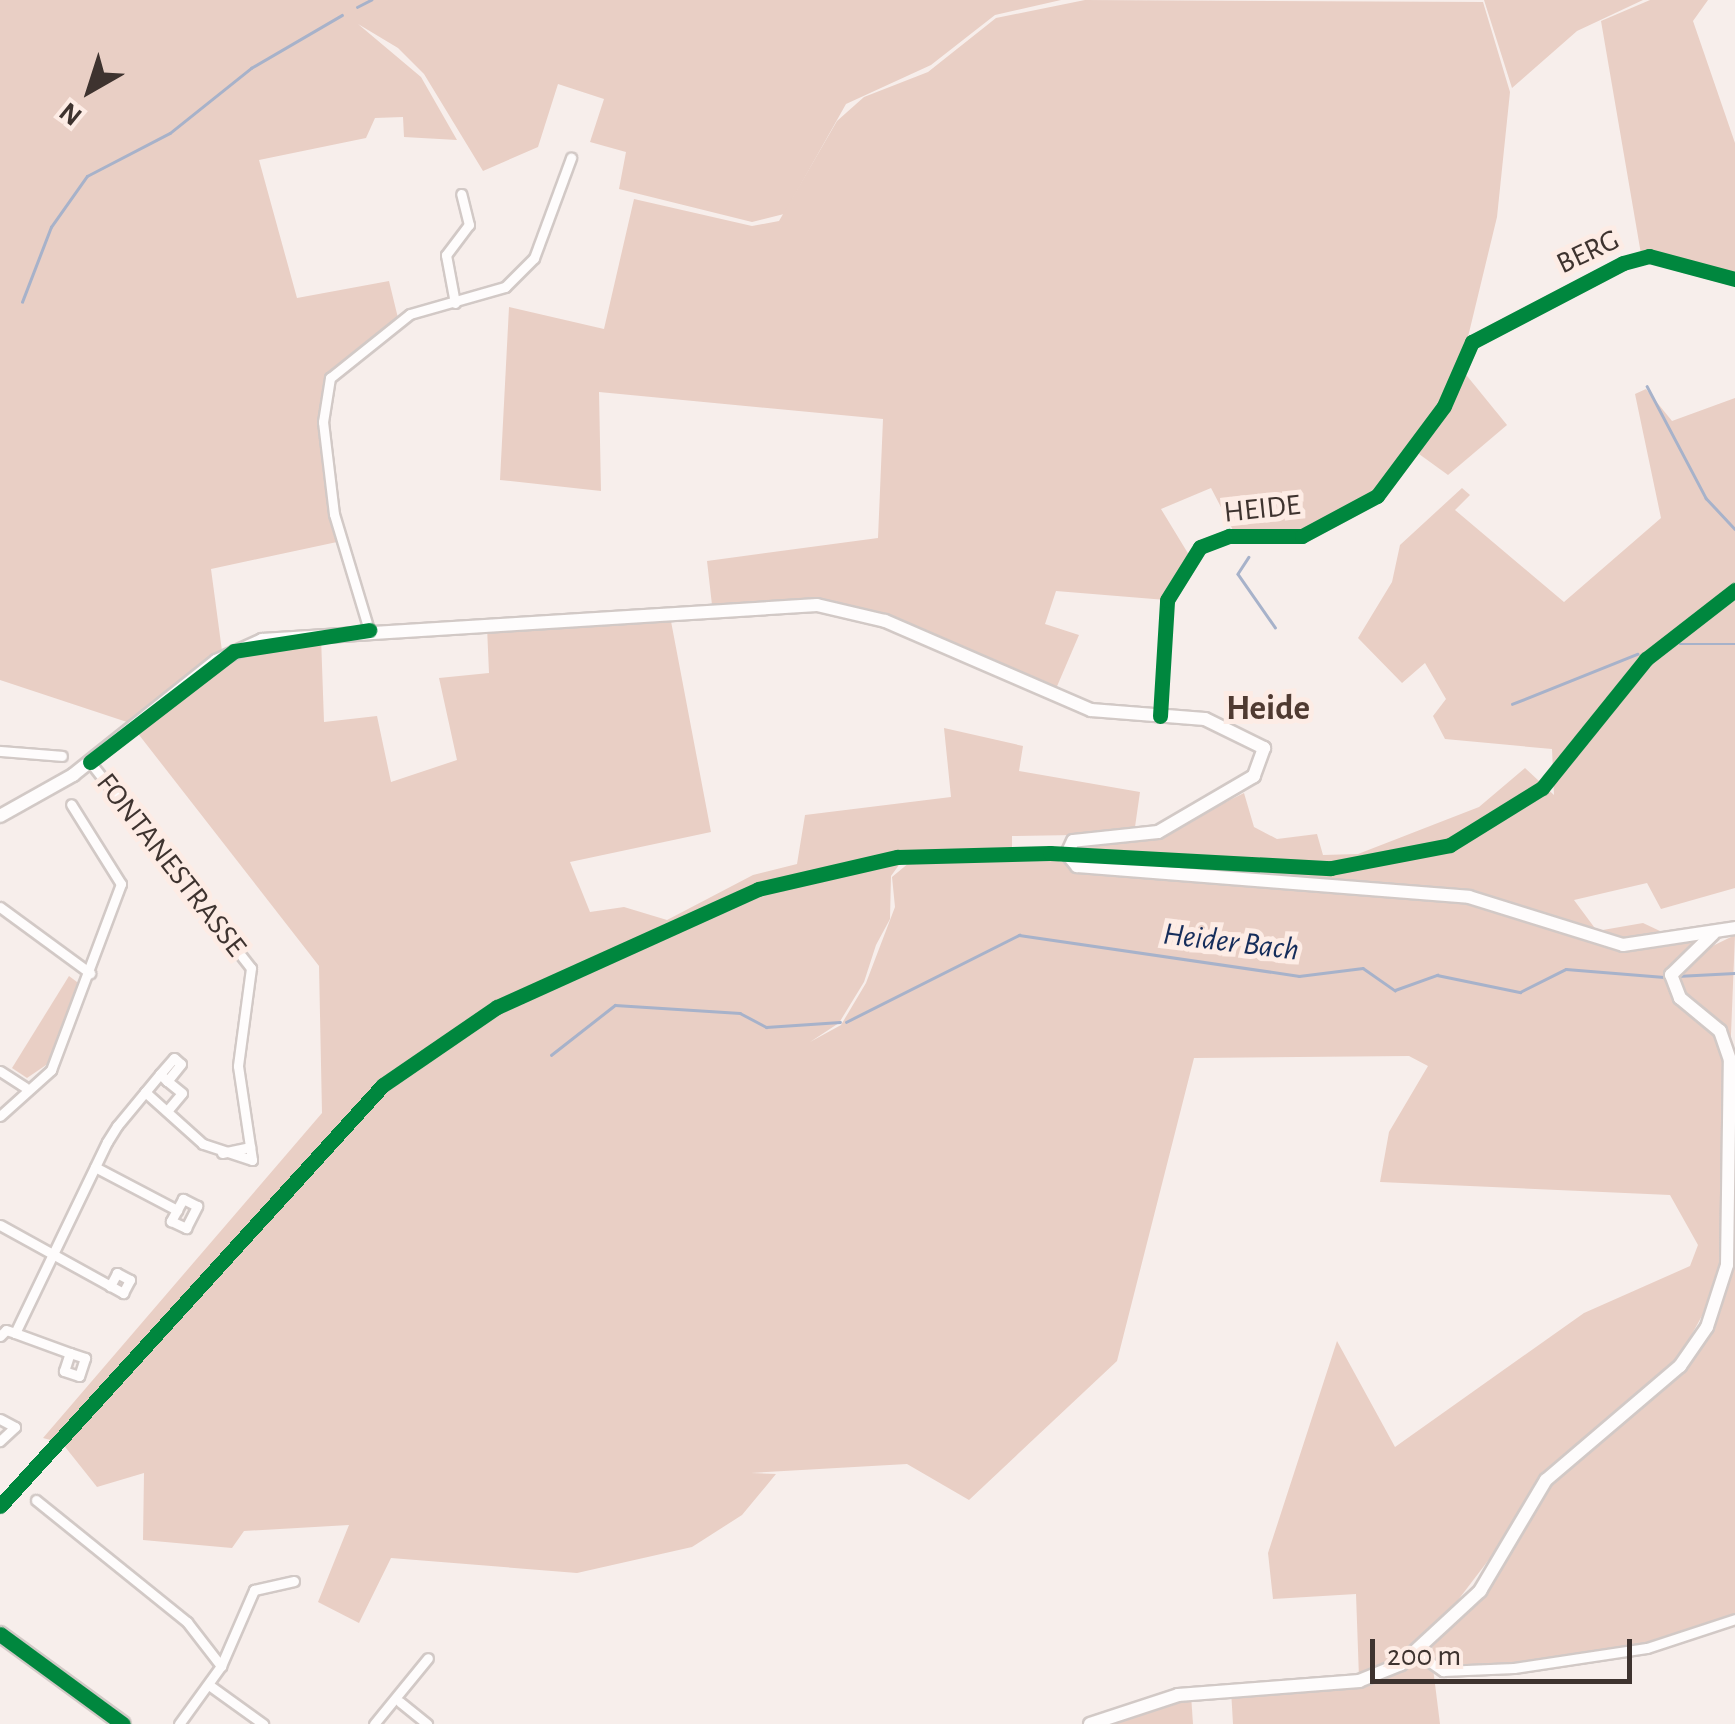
<!DOCTYPE html>
<style>
body{margin:0}
#map{position:relative;width:1735px;height:1724px;overflow:hidden;background:#f7eeeb;font-family:"Alegreya Sans",sans-serif}
div>[style]{position:absolute}
[style*='--x']{left:calc(var(--x)*1px);top:calc(var(--y)*1px);width:calc(var(--w)*1px);rotate:calc(var(--a)*1deg)}
.green>*{inset:0;background:#e9cfc5}
.stream>*{height:2.5px;margin:-1.25px;padding:0 1.25px;transform-origin:1.25px;border-radius:1.25px;background:#a7b2ca}
.roads{filter:drop-shadow(2px 0 #d2c9c6) drop-shadow(-2px 0 #d2c9c6) drop-shadow(0 2px #d2c9c6) drop-shadow(0 -2px #d2c9c6)}
.minor>*{height:9px;margin:-4.5px;padding:0 4.5px;transform-origin:4.5px;border-radius:4.5px;background:#fefcfc}
.secondary>*{height:12px;margin:-6px;padding:0 6px;transform-origin:6px;border-radius:6px;background:#fefcfc}
.primary>*{height:14px;margin:-7px;padding:0 7px;transform-origin:7px;border-radius:7px;background:#fefcfc}
.cycleway>*{height:15px;margin:-7.5px;padding:0 7.5px;transform-origin:7.5px;border-radius:7.5px;background:#00873e}
span{translate:-50% -50%;white-space:nowrap;text-align:center;line-height:1.15;-webkit-text-stroke:10px #fdece5;paint-order:stroke}
.street-label{font-size:30px;color:#3e332f}
.water-label{font-size:32px;color:#152d5b;font-style:italic}
.quarter-label{font-size:35px;color:#4f3a31;font-weight:700}
.north{position:absolute;left:40px;top:40px;width:100px;height:100px;-webkit-text-stroke:8px #fdece5;paint-order:stroke;rotate:219deg;font-size:28px;font-weight:700;line-height:40px;text-align:center;color:#3e332f}
.north::after{content:'';display:block;margin:auto;width:35px;height:45px;background:#3e332f;clip-path:polygon(50% 0,100% 100%,50% 72%,0 100%)}
.scale{position:absolute;left:1370px;top:1639px;width:262px;height:45px;box-sizing:border-box;border:5px solid #3e332f;border-top:0;padding-left:12px;font-size:30px;line-height:35px;white-space:nowrap;color:#3e332f;-webkit-text-stroke:8px #fdece5;paint-order:stroke}
</style>
<div id="map">
<div class="green">
<i style="clip-path:polygon(0 0,1061px 0,995px 15px,931px 65px,846px 104px,784px 214px,752px 222px,619px 189px,626px 152px,590px 142px,604px 99px,558px 84px,538px 147px,483px 171px,424px 74px,398px 48px,358px 24px,421px 77px,457px 140px,404px 137px,403px 117px,375px 118px,366px 138px,259px 160px,297px 298px,389px 281px,398px 318px,324px 379px,337px 542px,211px 569px,222px 651px,130px 723px,0 680px)"></i>
<i style="clip-path:polygon(1085px 0,1483px 2px,1510px 92px,1497px 217px,1460px 370px,1385px 487px,1303px 535px,1235px 534px,1211px 488px,1161px 509px,1189px 555px,1166px 600px,1056px 591px,1045px 624px,1079px 635px,1055px 691px,815px 601px,712px 605px,707px 561px,878px 538px,883px 419px,599px 392px,601px 491px,500px 480px,509px 307px,604px 329px,634px 199px,752px 226px,779px 221px,837px 121px,864px 97px,928px 72px,996px 18px)"></i>
<i style="clip-path:polygon(1484px 0,1643px 0,1577px 31px,1512px 88px)"></i>
<i style="clip-path:polygon(1650px 0,1708px 0,1693px 21px,1735px 143px,1735px 276px,1641px 254px,1601px 21px)"></i>
<i style="clip-path:polygon(1463px 371px,1507px 425px,1448px 475px,1419px 454px)"></i>
<i style="clip-path:polygon(1646px 389px,1672px 421px,1735px 398px,1735px 888px,1661px 909px,1647px 883px,1574px 900px,1597px 931px,1643px 923px,1660px 931px,1655px 943px,1713px 934px,1680px 959px,1676px 987px,1682px 961px,1735px 935px,1721px 1281px,1674px 1367px,1573px 1449px,1417px 1654px,1433px 1668px,1440px 1724px,1233px 1724px,1231px 1690px,1359px 1678px,1356px 1594px,1273px 1599px,1268px 1553px,1337px 1341px,1395px 1447px,1584px 1313px,1690px 1266px,1698px 1245px,1670px 1195px,1380px 1182px,1389px 1132px,1428px 1066px,1409px 1056px,1194px 1058px,1117px 1361px,969px 1500px,907px 1464px,751px 1473px,776px 1474px,742px 1515px,692px 1547px,577px 1573px,391px 1558px,359px 1623px,318px 1602px,349px 1525px,244px 1531px,232px 1548px,143px 1540px,144px 1473px,97px 1487px,62px 1443px,43px 1438px,322px 1113px,319px 966px,136px 731px,219px 666px,264px 646px,321px 637px,324px 722px,377px 716px,391px 782px,457px 760px,439px 678px,489px 673px,487px 627px,670px 616px,711px 832px,570px 862px,590px 912px,624px 907px,667px 920px,753px 875px,797px 864px,805px 815px,951px 797px,944px 728px,1023px 746px,1019px 771px,1140px 792px,1134px 834px,1012px 836px,1012px 848px,956px 849px,807px 870px,916px 858px,899px 865px,891px 876px,890px 919px,876px 945px,864px 982px,839px 1023px,810px 1042px,841px 1025px,866px 983px,895px 907px,892px 877px,910px 862px,1058px 861px,1103px 873px,1075px 849px,1151px 839px,1244px 793px,1254px 827px,1277px 839px,1317px 834px,1323px 855px,1358px 854px,1479px 807px,1525px 768px,1554px 795px,1552px 749px,1445px 739px,1433px 716px,1446px 699px,1425px 663px,1402px 683px,1358px 638px,1392px 582px,1400px 545px,1462px 488px,1470px 495px,1455px 510px,1564px 602px,1661px 518px,1635px 394px)"></i>
<i style="clip-path:polygon(69px 976px,81px 985px,49px 1063px,27px 1078px,12px 1068px)"></i>
<i style="clip-path:polygon(1735px 1244px,1735px 1617px,1648px 1646px,1515px 1666px,1436px 1663px,1432px 1647px,1464px 1614px,1527px 1507px,1698px 1343px)"></i>
<i style="clip-path:polygon(1191px 1695px,1193px 1724px,1095px 1724px)"></i>
</div>
<div class="stream">
<i style="--x:357;--y:7;--w:16;--a:-27"></i>
<i style="--x:22;--y:302;--w:80;--a:-68.9"></i>
<i style="--x:51;--y:227;--w:62;--a:-54.8"></i>
<i style="--x:87;--y:176;--w:93;--a:-27.4"></i>
<i style="--x:170;--y:133;--w:104;--a:-38.7"></i>
<i style="--x:251;--y:68;--w:105;--a:-30.2"></i>
<i style="--x:1647;--y:386;--w:127;--a:62.2"></i>
<i style="--x:1706;--y:498;--w:42;--a:46.9"></i>
<i style="--x:1249;--y:557;--w:20;--a:123"></i>
<i style="--x:1238;--y:574;--w:65;--a:55.1"></i>
<i style="--x:1680;--y:644;--w:55;--a:0"></i>
<i style="--x:1512;--y:704;--w:135;--a:-21.8"></i>
<i style="--x:1677;--y:976;--w:58;--a:-3"></i>
<i style="--x:846;--y:1022;--w:194;--a:-26.7"></i>
<i style="--x:1019;--y:935;--w:283;--a:8.3"></i>
<i style="--x:1299;--y:976;--w:64;--a:-7.1"></i>
<i style="--x:1363;--y:968;--w:39;--a:35"></i>
<i style="--x:1395;--y:990;--w:45;--a:-19.7"></i>
<i style="--x:1437;--y:975;--w:85;--a:11.6"></i>
<i style="--x:1520;--y:992;--w:51;--a:-26.6"></i>
<i style="--x:1566;--y:969;--w:98;--a:4.7"></i>
<i style="--x:551;--y:1055;--w:81;--a:-38"></i>
<i style="--x:615;--y:1005;--w:125;--a:3.7"></i>
<i style="--x:740;--y:1013;--w:30;--a:28"></i>
<i style="--x:766;--y:1027;--w:74;--a:-3.9"></i>
</div>
<div class="roads">
<div class="minor">
<i style="--x:455;--y:303;--w:49;--a:-100.6"></i>
<i style="--x:446;--y:255;--w:38;--a:-53"></i>
<i style="--x:469;--y:225;--w:32;--a:-104"></i>
<i style="--x:369;--y:630;--w:121;--a:-106.8"></i>
<i style="--x:334;--y:514;--w:93;--a:-96.8"></i>
<i style="--x:323;--y:422;--w:45;--a:-81"></i>
<i style="--x:330;--y:378;--w:102;--a:-38.7"></i>
<i style="--x:410;--y:314;--w:99;--a:-15.9"></i>
<i style="--x:505;--y:287;--w:41;--a:-45"></i>
<i style="--x:534;--y:258;--w:107;--a:-69.7"></i>
<i style="--x:1160;--y:716;--w:116;--a:-86.5"></i>
<i style="--x:1167;--y:600;--w:62;--a:-58.1"></i>
<i style="--x:1200;--y:547;--w:31;--a:-21"></i>
<i style="--x:1229;--y:536;--w:73;--a:0"></i>
<i style="--x:1302;--y:536;--w:85;--a:-28.1"></i>
<i style="--x:1377;--y:496;--w:112;--a:-53.3"></i>
<i style="--x:1444;--y:406;--w:70;--a:-66.4"></i>
<i style="--x:1472;--y:342;--w:170;--a:-27.6"></i>
<i style="--x:1623;--y:263;--w:27;--a:-15"></i>
<i style="--x:1649;--y:256;--w:89;--a:15"></i>
<i style="--x:0;--y:751;--w:62;--a:4.6"></i>
<i style="--x:90;--y:762;--w:261;--a:52"></i>
<i style="--x:251;--y:968;--w:99;--a:97.6"></i>
<i style="--x:238;--y:1066;--w:95;--a:81.5"></i>
<i style="--x:252;--y:1160;--w:52;--a:-161.9"></i>
<i style="--x:203;--y:1144;--w:78;--a:-138.1"></i>
<i style="--x:0;--y:907;--w:112;--a:36.3"></i>
<i style="--x:0;--y:1071;--w:30;--a:33"></i>
<i style="--x:167;--y:1111;--w:23;--a:-50"></i>
<i style="--x:182;--y:1093;--w:19;--a:-141"></i>
<i style="--x:0;--y:1116;--w:69;--a:-42"></i>
<i style="--x:51;--y:1070;--w:199;--a:-69.4"></i>
<i style="--x:121;--y:884;--w:94;--a:-122"></i>
<i style="--x:222;--y:1153;--w:29;--a:-12"></i>
<i style="--x:95;--y:1167;--w:93;--a:27.7"></i>
<i style="--x:177;--y:1210;--w:13;--a:119"></i>
<i style="--x:171;--y:1221;--w:17;--a:25"></i>
<i style="--x:186;--y:1228;--w:25;--a:-63"></i>
<i style="--x:197;--y:1206;--w:16;--a:-153"></i>
<i style="--x:183;--y:1199;--w:13;--a:119"></i>
<i style="--x:0;--y:1225;--w:141;--a:28.9"></i>
<i style="--x:123;--y:1293;--w:15;--a:-62"></i>
<i style="--x:130;--y:1280;--w:15;--a:-152"></i>
<i style="--x:117;--y:1273;--w:15;--a:118"></i>
<i style="--x:15;--y:1333;--w:212;--a:-64.3"></i>
<i style="--x:107;--y:1142;--w:19;--a:-58"></i>
<i style="--x:117;--y:1126;--w:67;--a:-50.4"></i>
<i style="--x:160;--y:1074;--w:21;--a:-49"></i>
<i style="--x:174;--y:1058;--w:9;--a:41"></i>
<i style="--x:181;--y:1064;--w:22;--a:129"></i>
<i style="--x:167;--y:1081;--w:10;--a:-135"></i>
<i style="--x:0;--y:1336;--w:8;--a:-45"></i>
<i style="--x:6;--y:1330;--w:9;--a:18"></i>
<i style="--x:15;--y:1333;--w:59;--a:20"></i>
<i style="--x:70;--y:1353;--w:16;--a:18"></i>
<i style="--x:85;--y:1358;--w:19;--a:108"></i>
<i style="--x:79;--y:1376;--w:16;--a:-162"></i>
<i style="--x:64;--y:1371;--w:19;--a:-72"></i>
<i style="--x:0;--y:1419;--w:17;--a:28"></i>
<i style="--x:15;--y:1427;--w:21;--a:137"></i>
<i style="--x:36;--y:1500;--w:194;--a:38.9"></i>
<i style="--x:187;--y:1622;--w:56;--a:52.3"></i>
<i style="--x:1417;--y:1653;--w:32;--a:35"></i>
<i style="--x:1443;--y:1671;--w:71;--a:-2.4"></i>
<i style="--x:1514;--y:1668;--w:134;--a:-8.6"></i>
<i style="--x:1647;--y:1648;--w:93;--a:-18.2"></i>
<i style="--x:209;--y:1685;--w:67;--a:35.8"></i>
<i style="--x:400;--y:1702;--w:35;--a:39"></i>
<i style="--x:179;--y:1724;--w:72;--a:-54.1"></i>
<i style="--x:221;--y:1666;--w:83;--a:-66.5"></i>
<i style="--x:254;--y:1590;--w:41;--a:-12.7"></i>
<i style="--x:374;--y:1724;--w:85;--a:-50.7"></i>
</div>
<div class="secondary">
<i style="--x:0;--y:816;--w:84;--a:-29.3"></i>
<i style="--x:73;--y:775;--w:183;--a:-38.6"></i>
<i style="--x:216;--y:661;--w:51;--a:-24.5"></i>
<i style="--x:262;--y:640;--w:556;--a:-3.61"></i>
<i style="--x:817;--y:605;--w:70;--a:13.2"></i>
<i style="--x:885;--y:621;--w:224;--a:23.4"></i>
<i style="--x:1091;--y:710;--w:114;--a:4.5"></i>
<i style="--x:1205;--y:719;--w:66;--a:26.2"></i>
<i style="--x:1264;--y:748;--w:30;--a:110"></i>
<i style="--x:1254;--y:776;--w:111;--a:149.7"></i>
<i style="--x:1158;--y:832;--w:85;--a:174"></i>
<i style="--x:1073;--y:841;--w:14;--a:115"></i>
<i style="--x:1067;--y:854;--w:16;--a:50"></i>
<i style="--x:1077;--y:866;--w:393;--a:4.5"></i>
<i style="--x:1469;--y:897;--w:161;--a:17.3"></i>
<i style="--x:1623;--y:945;--w:113;--a:-8.6"></i>
<i style="--x:1090;--y:1724;--w:93;--a:-18.2"></i>
<i style="--x:1178;--y:1695;--w:182;--a:-4.4"></i>
<i style="--x:1359;--y:1681;--w:45;--a:-22"></i>
<i style="--x:1401;--y:1664;--w:108;--a:-42.7"></i>
<i style="--x:1480;--y:1591;--w:129;--a:-59.3"></i>
<i style="--x:1546;--y:1480;--w:176;--a:-40.4"></i>
<i style="--x:1680;--y:1366;--w:47;--a:-55.3"></i>
<i style="--x:1707;--y:1327;--w:65;--a:-72.1"></i>
<i style="--x:1727;--y:1265;--w:205;--a:-89.2"></i>
<i style="--x:1730;--y:1060;--w:31;--a:-109"></i>
<i style="--x:1720;--y:1031;--w:52;--a:-140.5"></i>
<i style="--x:1680;--y:998;--w:25;--a:-111"></i>
<i style="--x:1671;--y:975;--w:59;--a:-44.3"></i>
</div>
<div class="primary">
<i style="--x:0;--y:1634;--w:152;--a:36.2"></i>
</div>
</div>
<div class="cycleway">
<i style="--x:1160;--y:716;--w:116;--a:-86.5"></i>
<i style="--x:1167;--y:600;--w:62;--a:-58.1"></i>
<i style="--x:1200;--y:547;--w:31;--a:-21"></i>
<i style="--x:1229;--y:536;--w:73;--a:0"></i>
<i style="--x:1302;--y:536;--w:85;--a:-28.1"></i>
<i style="--x:1377;--y:496;--w:112;--a:-53.3"></i>
<i style="--x:1444;--y:406;--w:70;--a:-66.4"></i>
<i style="--x:1472;--y:342;--w:170;--a:-27.6"></i>
<i style="--x:1623;--y:263;--w:27;--a:-15"></i>
<i style="--x:1649;--y:256;--w:89;--a:15"></i>
<i style="--x:90;--y:762;--w:182;--a:-37.6"></i>
<i style="--x:234;--y:651;--w:137;--a:-8.8"></i>
<i style="--x:0;--y:1506;--w:569;--a:-47.71"></i>
<i style="--x:383;--y:1085;--w:138;--a:-34.4"></i>
<i style="--x:497;--y:1007;--w:286;--a:-24.3"></i>
<i style="--x:758;--y:889;--w:143;--a:-13"></i>
<i style="--x:897;--y:857;--w:153;--a:-1.5"></i>
<i style="--x:1050;--y:853;--w:281;--a:3.1"></i>
<i style="--x:1331;--y:868;--w:121;--a:-10.9"></i>
<i style="--x:1450;--y:845;--w:108;--a:-31.8"></i>
<i style="--x:1542;--y:788;--w:166;--a:-51.1"></i>
<i style="--x:1646;--y:659;--w:113;--a:-37.8"></i>
<i style="--x:0;--y:1634;--w:152;--a:36.2"></i>
</div>
<div class="street-label">
<span style="left:1588px;top:252px;rotate:-25deg">BERG</span>
<span style="left:1262px;top:509px;rotate:-6deg">HEIDE</span>
<span style="left:171px;top:865px;rotate:52deg">FONTANESTRASSE</span>
</div>
<div class="water-label">
<span style="left:1231px;top:942px;rotate:7deg">Heider Bach</span>
</div>
<div class="quarter-label">
<span style="left:1268px;top:709px">Heide</span>
</div>
<div class="north">N</div>
<div class="scale">200 m</div>
</div>
